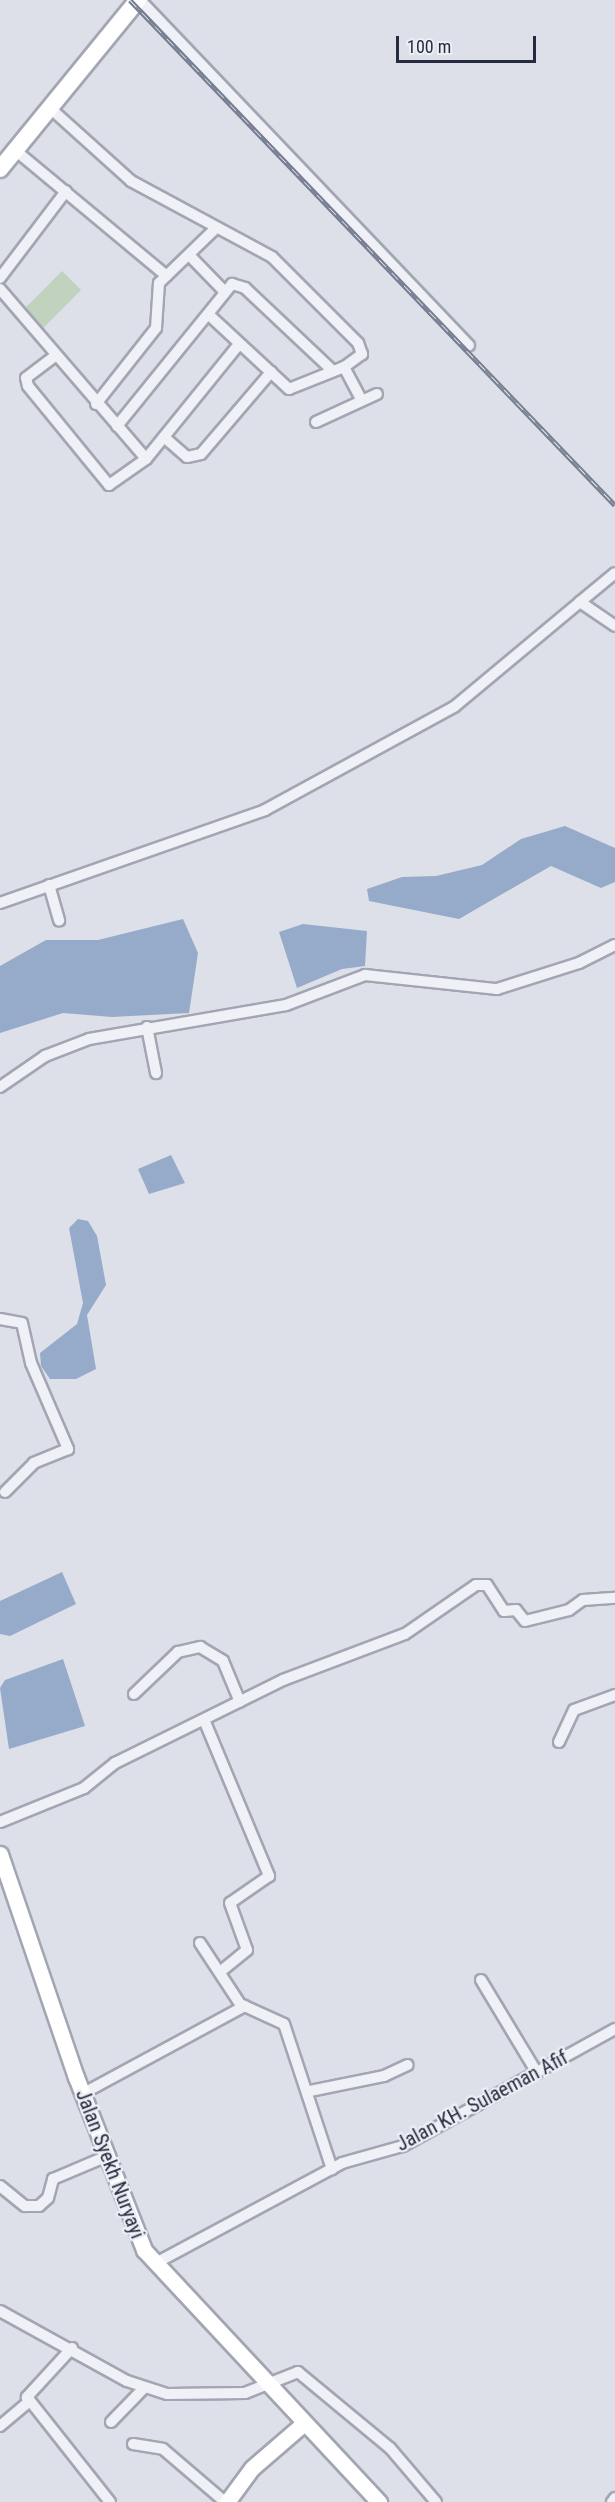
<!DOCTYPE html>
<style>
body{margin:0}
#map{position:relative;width:615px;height:2502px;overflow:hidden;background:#dde0e8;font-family:"Roboto Condensed",sans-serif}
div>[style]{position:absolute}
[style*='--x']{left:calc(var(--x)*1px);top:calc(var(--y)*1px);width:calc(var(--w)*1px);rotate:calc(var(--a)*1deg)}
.green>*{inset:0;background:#c1d2be;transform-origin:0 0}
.water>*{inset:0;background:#96aaca}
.roads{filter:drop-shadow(2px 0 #a2a6b2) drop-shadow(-2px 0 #a2a6b2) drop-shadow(0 2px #a2a6b2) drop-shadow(0 -2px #a2a6b2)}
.street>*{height:10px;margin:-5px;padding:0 5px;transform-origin:5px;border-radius:5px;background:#f0f1f6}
.secondary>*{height:15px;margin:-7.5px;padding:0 7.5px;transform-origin:7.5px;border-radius:7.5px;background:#fff}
.primary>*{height:16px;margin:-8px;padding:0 8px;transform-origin:8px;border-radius:8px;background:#fff}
.rail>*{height:5px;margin-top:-2.5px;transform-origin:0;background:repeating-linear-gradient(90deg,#eceff5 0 9px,#767e92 0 18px);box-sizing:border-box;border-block:2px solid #767e92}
span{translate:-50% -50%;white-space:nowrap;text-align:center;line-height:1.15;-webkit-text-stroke:4.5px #eceff5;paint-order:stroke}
.street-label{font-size:20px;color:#262c3f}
.scale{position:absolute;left:396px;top:36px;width:140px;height:27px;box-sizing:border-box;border:3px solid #262c3f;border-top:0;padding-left:8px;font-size:18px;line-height:21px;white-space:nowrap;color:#262c3f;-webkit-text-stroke:4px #eceff5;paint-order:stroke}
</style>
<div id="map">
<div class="green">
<i style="left:62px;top:271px;width:27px;height:55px;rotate:45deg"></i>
</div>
<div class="water">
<i style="clip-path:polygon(565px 826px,615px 848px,615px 882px,601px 888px,551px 866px,459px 919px,369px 901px,367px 889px,402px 877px,436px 876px,482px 865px,521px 839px)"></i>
<i style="clip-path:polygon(183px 919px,198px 953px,189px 1013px,112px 1017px,63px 1013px,0 1033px,0 966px,46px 940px,98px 940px)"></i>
<i style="clip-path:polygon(303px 924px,367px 931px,365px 966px,342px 969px,297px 988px,279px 932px)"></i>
<i style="clip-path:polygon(171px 1155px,185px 1183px,149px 1194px,138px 1169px)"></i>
<i style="clip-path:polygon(78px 1219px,88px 1221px,97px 1236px,106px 1285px,87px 1315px,96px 1369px,76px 1379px,50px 1379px,41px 1366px,40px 1353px,77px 1324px,83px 1303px,69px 1228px)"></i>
<i style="clip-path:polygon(62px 1572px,76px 1604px,10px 1636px,0 1634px,0 1601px)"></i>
<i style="clip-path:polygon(63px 1659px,85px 1726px,9px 1749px,0 1688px,5px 1680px)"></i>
</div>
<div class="roads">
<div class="street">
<i style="--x:140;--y:0;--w:477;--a:46.4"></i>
<i style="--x:50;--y:108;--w:109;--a:42"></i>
<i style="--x:131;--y:181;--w:160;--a:28.3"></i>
<i style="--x:272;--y:257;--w:122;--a:45"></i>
<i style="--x:358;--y:343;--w:12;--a:70"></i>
<i style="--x:362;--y:354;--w:22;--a:144"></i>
<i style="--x:344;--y:367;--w:59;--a:158.2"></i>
<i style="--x:289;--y:389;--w:110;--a:-137.2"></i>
<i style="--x:15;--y:150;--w:197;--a:39.7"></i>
<i style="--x:191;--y:257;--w:46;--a:45.9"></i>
<i style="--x:0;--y:278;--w:109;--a:-52.8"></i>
<i style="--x:0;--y:289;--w:224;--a:49.3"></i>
<i style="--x:55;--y:356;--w:36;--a:143"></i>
<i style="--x:26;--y:378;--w:8;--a:76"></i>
<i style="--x:28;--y:386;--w:128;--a:50.7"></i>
<i style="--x:109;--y:485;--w:45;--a:-35.1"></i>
<i style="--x:146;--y:459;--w:148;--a:-51"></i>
<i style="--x:344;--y:367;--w:38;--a:62"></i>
<i style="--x:96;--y:404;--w:97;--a:-51.7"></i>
<i style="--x:156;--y:328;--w:45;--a:-86.2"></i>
<i style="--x:159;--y:283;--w:78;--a:-44"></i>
<i style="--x:316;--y:422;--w:67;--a:-24.7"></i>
<i style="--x:117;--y:426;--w:183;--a:-51"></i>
<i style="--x:232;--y:284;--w:14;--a:17"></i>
<i style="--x:245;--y:288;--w:120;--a:43.3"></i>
<i style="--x:164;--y:437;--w:30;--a:41"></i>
<i style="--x:187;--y:457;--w:14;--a:-12"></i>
<i style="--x:201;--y:454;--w:108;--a:-49.5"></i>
<i style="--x:580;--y:602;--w:45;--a:-39.6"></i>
<i style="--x:49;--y:885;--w:37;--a:74"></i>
<i style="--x:0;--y:903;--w:281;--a:-19.3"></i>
<i style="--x:265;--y:810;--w:215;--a:-28.6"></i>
<i style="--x:454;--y:707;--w:164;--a:-39.8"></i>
<i style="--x:580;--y:602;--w:42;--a:34.4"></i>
<i style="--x:147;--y:1027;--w:47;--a:78.9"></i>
<i style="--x:0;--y:1087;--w:55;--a:-34.6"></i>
<i style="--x:45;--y:1056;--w:47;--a:-21.1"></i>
<i style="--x:89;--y:1039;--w:200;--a:-9.8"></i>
<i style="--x:286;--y:1005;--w:85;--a:-20.8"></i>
<i style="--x:365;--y:975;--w:133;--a:6.1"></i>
<i style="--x:497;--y:989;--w:86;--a:-17.6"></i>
<i style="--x:579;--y:963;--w:40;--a:-26.6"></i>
<i style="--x:0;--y:1319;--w:22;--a:10"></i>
<i style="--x:22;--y:1323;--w:41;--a:77.3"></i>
<i style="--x:31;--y:1363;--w:94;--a:66.7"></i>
<i style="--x:68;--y:1449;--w:37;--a:158"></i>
<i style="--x:34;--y:1463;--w:41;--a:135"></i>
<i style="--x:134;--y:1694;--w:61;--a:-43.7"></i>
<i style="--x:178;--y:1652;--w:23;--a:-13"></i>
<i style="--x:200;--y:1647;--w:27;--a:31"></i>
<i style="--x:223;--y:1661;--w:44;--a:67.5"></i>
<i style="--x:205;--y:1722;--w:167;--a:67.4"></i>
<i style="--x:269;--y:1876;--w:47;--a:145.3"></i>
<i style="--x:230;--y:1903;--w:50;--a:70.1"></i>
<i style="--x:247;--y:1950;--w:33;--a:141"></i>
<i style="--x:559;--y:1742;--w:35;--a:-65"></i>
<i style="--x:574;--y:1710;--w:44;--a:-20.1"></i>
<i style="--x:0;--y:1822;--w:91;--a:-22"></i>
<i style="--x:84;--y:1788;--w:40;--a:-39"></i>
<i style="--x:115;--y:1763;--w:187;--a:-26.3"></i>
<i style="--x:283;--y:1680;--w:130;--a:-20.7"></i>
<i style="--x:405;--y:1634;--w:86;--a:-34.6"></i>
<i style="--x:476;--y:1585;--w:11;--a:0"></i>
<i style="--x:487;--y:1585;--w:31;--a:57"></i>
<i style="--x:504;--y:1611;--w:12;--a:-5"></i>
<i style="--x:516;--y:1610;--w:14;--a:51"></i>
<i style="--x:525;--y:1621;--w:45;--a:-14"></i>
<i style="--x:569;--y:1610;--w:17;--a:-36"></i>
<i style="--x:583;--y:1600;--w:32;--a:-4"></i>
<i style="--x:200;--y:1943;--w:73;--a:56.7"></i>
<i style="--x:240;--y:2004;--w:48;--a:24.4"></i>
<i style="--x:284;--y:2024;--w:153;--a:71.7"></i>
<i style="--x:481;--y:1980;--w:109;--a:58.9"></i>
<i style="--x:310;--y:2091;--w:76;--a:-11.5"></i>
<i style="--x:384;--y:2076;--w:26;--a:-25"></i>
<i style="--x:82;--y:2094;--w:185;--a:-28.4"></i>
<i style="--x:0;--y:2186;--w:32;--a:39"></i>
<i style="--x:25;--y:2206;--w:14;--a:0"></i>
<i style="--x:39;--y:2206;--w:12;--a:-42"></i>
<i style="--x:48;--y:2198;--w:20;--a:-75"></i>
<i style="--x:53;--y:2179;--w:56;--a:-22.9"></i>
<i style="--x:154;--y:2264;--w:213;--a:-28.2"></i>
<i style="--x:342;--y:2163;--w:63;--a:-15.6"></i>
<i style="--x:403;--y:2146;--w:242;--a:-28.9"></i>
<i style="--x:0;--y:2311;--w:145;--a:28.9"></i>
<i style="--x:127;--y:2381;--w:42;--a:18"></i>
<i style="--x:167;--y:2394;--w:78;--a:-0.7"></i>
<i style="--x:245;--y:2393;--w:57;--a:-21.6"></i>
<i style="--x:298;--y:2372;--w:119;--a:39.6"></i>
<i style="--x:390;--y:2448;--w:71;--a:49.6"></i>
<i style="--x:72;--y:2348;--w:67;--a:132.6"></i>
<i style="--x:27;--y:2397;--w:134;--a:51.7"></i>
<i style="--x:111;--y:2422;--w:46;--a:-45.9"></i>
<i style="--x:0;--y:2426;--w:39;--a:-40"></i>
<i style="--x:133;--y:2444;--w:30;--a:9"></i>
<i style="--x:163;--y:2449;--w:82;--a:40.5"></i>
<i style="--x:612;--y:2502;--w:5;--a:-53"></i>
</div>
<div class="secondary">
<i style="--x:0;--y:1854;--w:236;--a:71.2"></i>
<i style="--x:76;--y:2077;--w:186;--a:68.5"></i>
<i style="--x:144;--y:2250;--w:345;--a:47"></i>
<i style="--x:227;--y:2502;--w:42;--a:-53.7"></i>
<i style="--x:252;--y:2468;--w:67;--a:-40.8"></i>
</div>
<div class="primary">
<i style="--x:0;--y:169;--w:218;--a:-50.8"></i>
</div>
</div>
<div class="rail">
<i style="--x:130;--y:0;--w:700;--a:46.16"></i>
</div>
<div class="street-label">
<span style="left:482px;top:2101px;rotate:-28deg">Jalan KH. Sulaeman Afif</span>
<span style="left:110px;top:2164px;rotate:69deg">Jalan Syekh Nuryayi</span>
</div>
<div class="scale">100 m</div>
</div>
